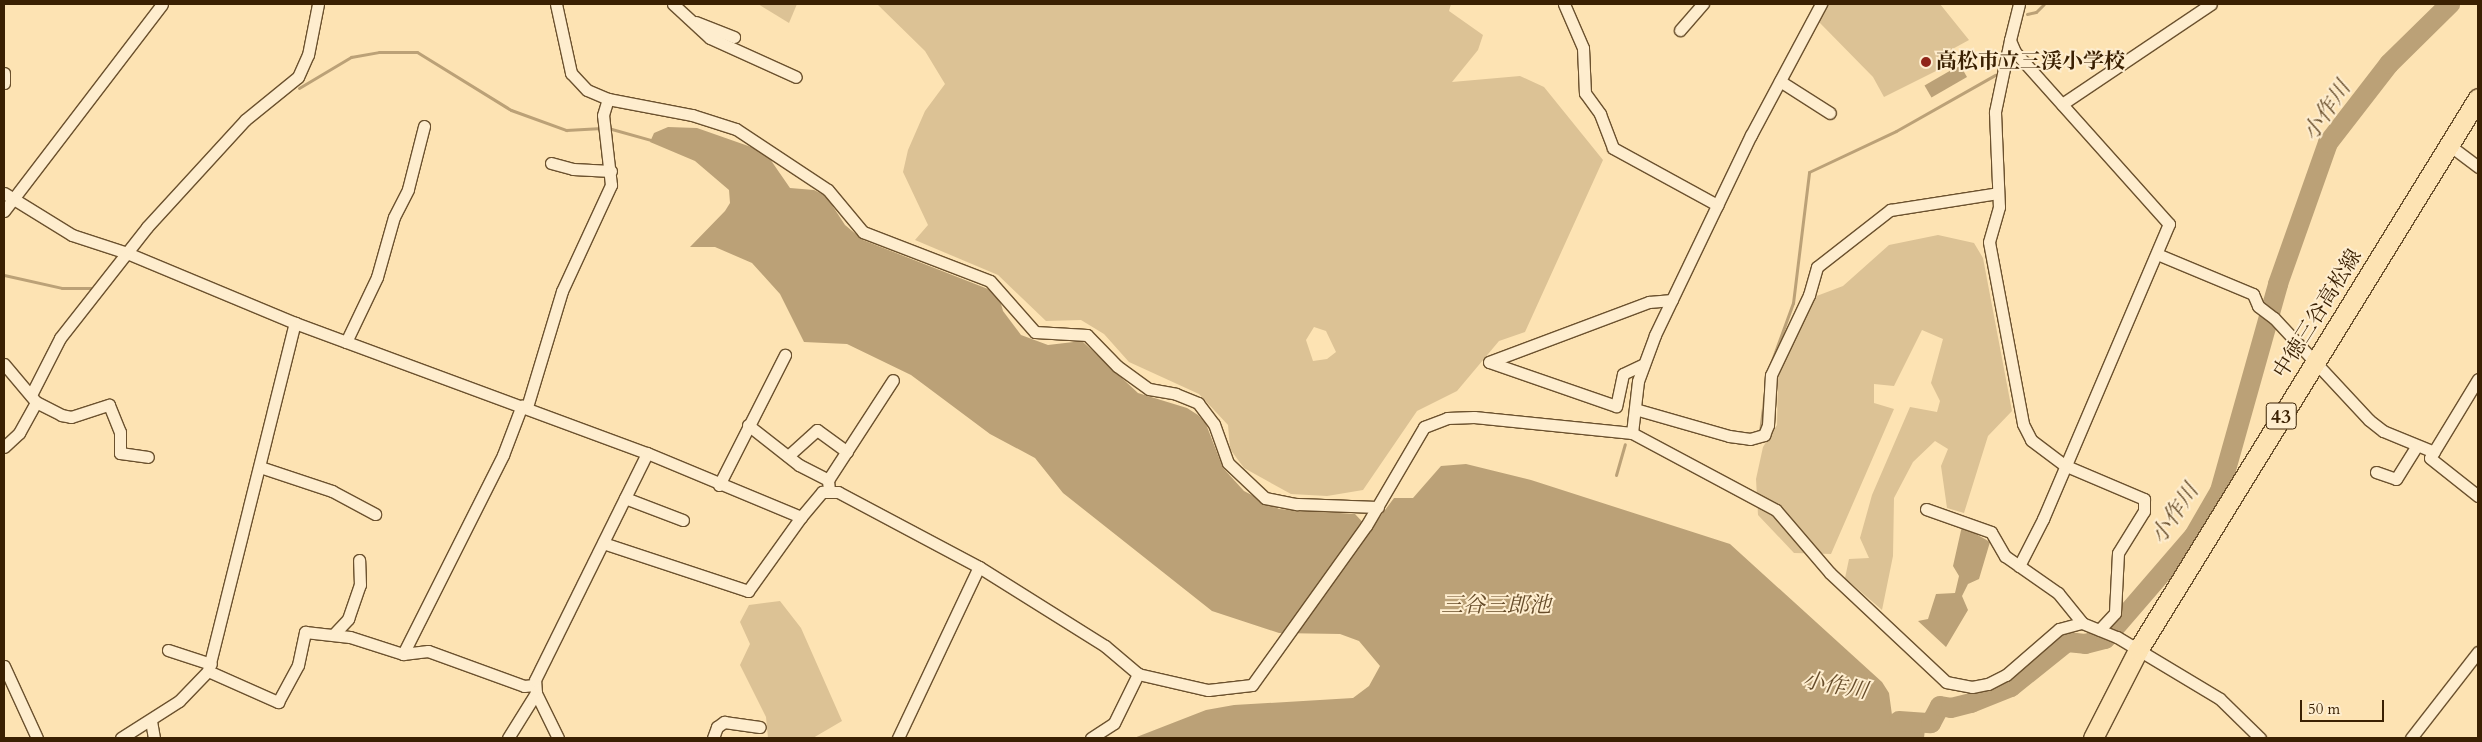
<!DOCTYPE html>
<meta charset="utf-8">
<style>
body{margin:0}
#map{position:relative;width:2482px;height:742px;overflow:hidden;background:#fde3b3;font-family:Cardo,"Noto Serif JP",serif}
div>[style]{position:absolute}
[style*='--x']{left:calc(var(--x)*1px);top:calc(var(--y)*1px);width:calc(var(--w)*1px);rotate:calc(var(--a)*1deg)}
.green>*{inset:0;background:#dcc295}
.water>*{inset:0;background:#bba177;transform-origin:0 0}
.stream>*{height:3px;margin:-1.5px;padding:0 1.5px;transform-origin:1.5px;border-radius:1.5px;background:#bba177}
.river>*{height:20px;margin:-10px;padding:0 10px;transform-origin:10px;border-radius:10px;background:#bba177}
.roads{filter:drop-shadow(1px 0 #6b512e) drop-shadow(-1px 0 #6b512e) drop-shadow(0 1px #6b512e) drop-shadow(0 -1px #6b512e)}
.minor>*{height:11px;margin:-5.5px;padding:0 5.5px;transform-origin:5.5px;border-radius:5.5px;background:#feedce}
.primary>*{height:19px;margin:-9.5px;padding:0 9.5px;transform-origin:9.5px;border-radius:9.5px;background:#fde3b3}
.dots>*{width:14px;height:14px;translate:-50% -50%;box-sizing:border-box;border:2px solid #feedce;border-radius:50%}
span{translate:-50% -50%;white-space:nowrap;text-align:center;line-height:1.15;-webkit-text-stroke:4px #feedce;paint-order:stroke}
.shield-label span{padding:1px 4px;background:#feedce;border:1px solid;border-radius:4px;-webkit-text-stroke-width:0}
.shield-label{font-size:20px;color:#3a2002;font-weight:700}
.poi-label{font-size:21px;color:#3a2002;font-weight:700}
.left{translate:0 -50%;text-align:left}
.street-label{font-size:21px;color:#3a2002}
.water-label{font-size:22px;color:#674d2b;font-style:italic}
.frame{position:absolute;inset:0;border:5px solid #3a2002;pointer-events:none}
.scale{position:absolute;left:2300px;top:700px;width:84px;height:22px;box-sizing:border-box;border:2px solid #3a2002;border-top:0;padding-left:6px;font-size:15px;line-height:18px;white-space:nowrap;color:#3a2002;-webkit-text-stroke:4px #feedce;paint-order:stroke}
</style>
<div id="map">
<div class="green">
<i style="clip-path:polygon(758px 4px,797px 4px,789px 23px)"></i>
<i style="clip-path:polygon(evenodd,877px 4px,1451px 4px,1449px 11px,1483px 35px,1478px 50px,1452px 82px,1520px 76px,1544px 87px,1603px 160px,1525px 332px,1499px 341px,1457px 391px,1417px 411px,1363px 490px,1327px 496px,1291px 494px,1244px 468px,1230px 449px,1228px 425px,1199px 394px,1129px 362px,1104px 334px,1081px 320px,1046px 321px,998px 275px,915px 240px,928px 225px,903px 172px,908px 150px,925px 111px,945px 84px,925px 51px,877px 4px,1314px 327px,1326px 331px,1336px 352px,1327px 359px,1313px 361px,1306px 340px,1314px 327px)"></i>
<i style="clip-path:polygon(1829px 4px,1940px 4px,1969px 40px,1936px 58px,1942px 68px,1884px 97px,1873px 77px,1819px 22px)"></i>
<i style="clip-path:polygon(1938px 235px,1974px 243px,1983px 258px,2012px 411px,1988px 436px,1964px 513px,1947px 508px,1941px 466px,1948px 449px,1935px 441px,1913px 462px,1894px 498px,1893px 556px,1882px 610px,1845px 578px,1849px 559px,1869px 558px,1860px 538px,1872px 495px,1910px 407px,1937px 412px,1940px 401px,1931px 383px,1943px 339px,1922px 330px,1894px 386px,1874px 384px,1874px 403px,1894px 409px,1831px 554px,1794px 553px,1758px 515px,1756px 479px,1763px 447px,1777px 425px,1778px 374px,1814px 297px,1843px 286px,1889px 245px)"></i>
<i style="clip-path:polygon(780px 601px,801px 628px,842px 721px,813px 738px,768px 738px,766px 717px,740px 665px,750px 644px,740px 622px,749px 605px)"></i>
</div>
<div class="water">
<i style="left:1960px;top:65px;width:14px;height:41px;rotate:60deg"></i>
<i style="clip-path:polygon(668px 127px,697px 128px,754px 148px,770px 159px,790px 188px,814px 190px,826px 196px,845px 225px,863px 240px,988px 289px,1000px 300px,1003px 311px,1021px 335px,1048px 345px,1082px 341px,1138px 393px,1187px 408px,1198px 415px,1206px 424px,1223px 468px,1244px 491px,1279px 509px,1355px 514px,1370px 530px,1394px 498px,1413px 498px,1441px 466px,1466px 464px,1531px 480px,1730px 544px,1882px 682px,1889px 693px,1892px 715px,1926px 720px,1924px 738px,1134px 738px,1206px 710px,1234px 705px,1353px 698px,1369px 686px,1380px 666px,1359px 641px,1340px 634px,1279px 633px,1212px 611px,1063px 493px,1035px 458px,990px 434px,911px 375px,847px 344px,804px 342px,780px 294px,752px 263px,715px 247px,690px 247px,725px 211px,730px 203px,729px 190px,695px 161px,650px 142px,654px 133px)"></i>
<i style="clip-path:polygon(1962px 526px,1990px 542px,1979px 579px,1968px 584px,1962px 596px,1968px 610px,1946px 647px,1918px 621px,1928px 619px,1936px 594px,1955px 593px,1959px 576px,1953px 566px)"></i>
</div>
<div class="stream">
<i style="--x:2027;--y:14;--w:9;--a:-13"></i>
<i style="--x:2036;--y:12;--w:11;--a:-45"></i>
<i style="--x:299;--y:88;--w:61;--a:-30.8"></i>
<i style="--x:351;--y:57;--w:28;--a:-10"></i>
<i style="--x:379;--y:52;--w:38;--a:0"></i>
<i style="--x:417;--y:52;--w:110;--a:31.7"></i>
<i style="--x:511;--y:110;--w:59;--a:20"></i>
<i style="--x:566;--y:130;--w:36;--a:-3"></i>
<i style="--x:608;--y:128;--w:45;--a:15.6"></i>
<i style="--x:4;--y:275;--w:59;--a:12.6"></i>
<i style="--x:62;--y:288;--w:32;--a:0"></i>
<i style="--x:1766;--y:377;--w:79;--a:-70"></i>
<i style="--x:1793;--y:303;--w:132;--a:-83"></i>
<i style="--x:1809;--y:172;--w:96;--a:-25.2"></i>
<i style="--x:1896;--y:131;--w:114;--a:-29.5"></i>
<i style="--x:1760;--y:432;--w:34;--a:-83"></i>
<i style="--x:1616;--y:475;--w:32;--a:-74"></i>
</div>
<div class="river">
<i style="--x:1899;--y:721;--w:32;--a:4"></i>
<i style="--x:1931;--y:723;--w:19;--a:-62"></i>
<i style="--x:1940;--y:706;--w:11;--a:10"></i>
<i style="--x:1951;--y:708;--w:21;--a:-14"></i>
<i style="--x:1971;--y:703;--w:43;--a:-21.8"></i>
<i style="--x:2011;--y:687;--w:72;--a:-38.8"></i>
<i style="--x:2067;--y:642;--w:18;--a:6"></i>
<i style="--x:2085;--y:644;--w:21;--a:-14"></i>
<i style="--x:2105;--y:639;--w:136;--a:-49.2"></i>
<i style="--x:2194;--y:536;--w:52;--a:-60"></i>
<i style="--x:2220;--y:491;--w:215;--a:-74.3"></i>
<i style="--x:2278;--y:284;--w:150;--a:-70.5"></i>
<i style="--x:2328;--y:143;--w:100;--a:-52.3"></i>
<i style="--x:2389;--y:64;--w:86;--a:-44.5"></i>
</div>
<div class="roads">
<div class="minor">
<i style="--x:556;--y:4;--w:71;--a:77.7"></i>
<i style="--x:571;--y:73;--w:23;--a:47"></i>
<i style="--x:587;--y:90;--w:23;--a:23"></i>
<i style="--x:608;--y:99;--w:86;--a:10.8"></i>
<i style="--x:692;--y:115;--w:46;--a:17.7"></i>
<i style="--x:736;--y:129;--w:110;--a:33.5"></i>
<i style="--x:828;--y:190;--w:55;--a:50.2"></i>
<i style="--x:863;--y:232;--w:136;--a:21.1"></i>
<i style="--x:990;--y:281;--w:68;--a:48.6"></i>
<i style="--x:1035;--y:332;--w:52;--a:3.3"></i>
<i style="--x:1087;--y:335;--w:43;--a:45.9"></i>
<i style="--x:1117;--y:366;--w:39;--a:36"></i>
<i style="--x:1149;--y:389;--w:27;--a:10"></i>
<i style="--x:1176;--y:394;--w:24;--a:22"></i>
<i style="--x:1198;--y:403;--w:26;--a:53"></i>
<i style="--x:1214;--y:424;--w:41;--a:70.3"></i>
<i style="--x:1228;--y:463;--w:51;--a:43.4"></i>
<i style="--x:1265;--y:498;--w:33;--a:11"></i>
<i style="--x:1297;--y:504;--w:81;--a:2.1"></i>
<i style="--x:673;--y:4;--w:50;--a:42.6"></i>
<i style="--x:710;--y:38;--w:94;--a:24.4"></i>
<i style="--x:1564;--y:4;--w:48;--a:66.6"></i>
<i style="--x:1583;--y:48;--w:45;--a:87.5"></i>
<i style="--x:1585;--y:93;--w:26;--a:54"></i>
<i style="--x:1600;--y:114;--w:36;--a:69"></i>
<i style="--x:1613;--y:148;--w:119;--a:28.7"></i>
<i style="--x:696;--y:22;--w:41;--a:21.5"></i>
<i style="--x:1680;--y:30;--w:35;--a:-49"></i>
<i style="--x:2010;--y:40;--w:74;--a:101.8"></i>
<i style="--x:1995;--y:112;--w:95;--a:87.6"></i>
<i style="--x:1999;--y:207;--w:36;--a:106"></i>
<i style="--x:1989;--y:242;--w:185;--a:79.4"></i>
<i style="--x:2023;--y:424;--w:18;--a:63"></i>
<i style="--x:2031;--y:440;--w:41;--a:37.1"></i>
<i style="--x:2064;--y:465;--w:87;--a:23"></i>
<i style="--x:2144;--y:499;--w:12;--a:90"></i>
<i style="--x:2144;--y:511;--w:49;--a:121.8"></i>
<i style="--x:2118;--y:553;--w:60;--a:92.9"></i>
<i style="--x:2115;--y:613;--w:23;--a:133"></i>
<i style="--x:4;--y:73;--w:10;--a:90"></i>
<i style="--x:1780;--y:81;--w:59;--a:32.6"></i>
<i style="--x:2062;--y:104;--w:179;--a:-33.9"></i>
<i style="--x:2449;--y:145;--w:36;--a:37"></i>
<i style="--x:551;--y:163;--w:23;--a:15"></i>
<i style="--x:573;--y:169;--w:38;--a:3"></i>
<i style="--x:4;--y:193;--w:80;--a:31.7"></i>
<i style="--x:72;--y:235;--w:58;--a:18.1"></i>
<i style="--x:127;--y:253;--w:182;--a:22.6"></i>
<i style="--x:295;--y:323;--w:375;--a:20.3"></i>
<i style="--x:647;--y:453;--w:167;--a:22.6"></i>
<i style="--x:801;--y:517;--w:33;--a:-50"></i>
<i style="--x:822;--y:492;--w:16;--a:0"></i>
<i style="--x:838;--y:492;--w:160;--a:28"></i>
<i style="--x:979;--y:567;--w:149;--a:32.1"></i>
<i style="--x:1105;--y:646;--w:43;--a:40.3"></i>
<i style="--x:1138;--y:674;--w:72;--a:12.9"></i>
<i style="--x:1208;--y:690;--w:44;--a:-6.5"></i>
<i style="--x:1252;--y:685;--w:196;--a:-54.4"></i>
<i style="--x:1366;--y:526;--w:115;--a:-59.6"></i>
<i style="--x:1424;--y:427;--w:25;--a:-21"></i>
<i style="--x:1447;--y:418;--w:27;--a:-2"></i>
<i style="--x:1474;--y:417;--w:159;--a:5.8"></i>
<i style="--x:1632;--y:433;--w:163;--a:28.1"></i>
<i style="--x:1776;--y:510;--w:83;--a:49.4"></i>
<i style="--x:1830;--y:573;--w:159;--a:43.2"></i>
<i style="--x:1946;--y:682;--w:26;--a:11"></i>
<i style="--x:1972;--y:687;--w:16;--a:-11"></i>
<i style="--x:1988;--y:684;--w:20;--a:-27"></i>
<i style="--x:2006;--y:675;--w:70;--a:-41"></i>
<i style="--x:2059;--y:629;--w:24;--a:-15"></i>
<i style="--x:2082;--y:623;--w:38;--a:22"></i>
<i style="--x:2117;--y:637;--w:120;--a:31"></i>
<i style="--x:2220;--y:699;--w:56;--a:44.3"></i>
<i style="--x:4;--y:211;--w:260;--a:-52.6"></i>
<i style="--x:2157;--y:254;--w:104;--a:22.6"></i>
<i style="--x:2253;--y:294;--w:13;--a:67"></i>
<i style="--x:2258;--y:306;--w:20;--a:37"></i>
<i style="--x:2274;--y:318;--w:139;--a:47"></i>
<i style="--x:2369;--y:420;--w:18;--a:38"></i>
<i style="--x:2383;--y:431;--w:55;--a:22.4"></i>
<i style="--x:346;--y:342;--w:72;--a:-64.5"></i>
<i style="--x:377;--y:277;--w:62;--a:-74.2"></i>
<i style="--x:394;--y:217;--w:31;--a:-63"></i>
<i style="--x:408;--y:189;--w:65;--a:-75.7"></i>
<i style="--x:4;--y:364;--w:50;--a:49.9"></i>
<i style="--x:36;--y:402;--w:28;--a:27"></i>
<i style="--x:61;--y:415;--w:10;--a:11"></i>
<i style="--x:71;--y:417;--w:40;--a:-18"></i>
<i style="--x:109;--y:405;--w:29;--a:68"></i>
<i style="--x:120;--y:432;--w:21;--a:90"></i>
<i style="--x:120;--y:453;--w:28;--a:8"></i>
<i style="--x:1642;--y:365;--w:21;--a:155"></i>
<i style="--x:1623;--y:374;--w:33;--a:102"></i>
<i style="--x:1616;--y:406;--w:134;--a:-160.9"></i>
<i style="--x:1489;--y:362;--w:171;--a:-20.6"></i>
<i style="--x:1649;--y:302;--w:23;--a:-5"></i>
<i style="--x:2478;--y:379;--w:92;--a:121.3"></i>
<i style="--x:2430;--y:458;--w:61;--a:38.4"></i>
<i style="--x:31;--y:395;--w:64;--a:-63"></i>
<i style="--x:60;--y:338;--w:141;--a:-51.9"></i>
<i style="--x:147;--y:227;--w:145;--a:-47.5"></i>
<i style="--x:245;--y:120;--w:68;--a:-39.1"></i>
<i style="--x:298;--y:77;--w:24;--a:-66"></i>
<i style="--x:308;--y:55;--w:52;--a:-78.9"></i>
<i style="--x:527;--y:407;--w:121;--a:-73.2"></i>
<i style="--x:562;--y:291;--w:117;--a:-65.2"></i>
<i style="--x:611;--y:185;--w:70;--a:-96.5"></i>
<i style="--x:603;--y:115;--w:17;--a:-73"></i>
<i style="--x:1635;--y:409;--w:98;--a:16"></i>
<i style="--x:1729;--y:436;--w:21;--a:8"></i>
<i style="--x:1750;--y:439;--w:15;--a:-16"></i>
<i style="--x:1764;--y:435;--w:11;--a:-68"></i>
<i style="--x:1768;--y:425;--w:50;--a:-86.6"></i>
<i style="--x:1771;--y:375;--w:89;--a:-64.6"></i>
<i style="--x:1809;--y:295;--w:29;--a:-74"></i>
<i style="--x:1817;--y:267;--w:93;--a:-38"></i>
<i style="--x:1890;--y:210;--w:109;--a:-8.9"></i>
<i style="--x:748;--y:425;--w:65;--a:38.1"></i>
<i style="--x:799;--y:465;--w:33;--a:27"></i>
<i style="--x:1632;--y:433;--w:52;--a:-83.4"></i>
<i style="--x:1638;--y:381;--w:49;--a:-69.7"></i>
<i style="--x:1655;--y:335;--w:222;--a:-64.4"></i>
<i style="--x:1751;--y:135;--w:149;--a:-61.9"></i>
<i style="--x:4;--y:447;--w:21;--a:-43"></i>
<i style="--x:19;--y:433;--w:35;--a:-61"></i>
<i style="--x:788;--y:456;--w:39;--a:-42"></i>
<i style="--x:817;--y:430;--w:37;--a:36"></i>
<i style="--x:260;--y:467;--w:76;--a:18.4"></i>
<i style="--x:332;--y:491;--w:49;--a:28.1"></i>
<i style="--x:2376;--y:472;--w:21;--a:19"></i>
<i style="--x:2396;--y:479;--w:38;--a:-58"></i>
<i style="--x:719;--y:485;--w:146;--a:-63.1"></i>
<i style="--x:829;--y:490;--w:10;--a:-96"></i>
<i style="--x:828;--y:480;--w:119;--a:-57"></i>
<i style="--x:625;--y:498;--w:62;--a:20.8"></i>
<i style="--x:1926;--y:509;--w:69;--a:19.5"></i>
<i style="--x:1991;--y:532;--w:28;--a:60"></i>
<i style="--x:2005;--y:556;--w:65;--a:34.9"></i>
<i style="--x:2058;--y:593;--w:38;--a:51"></i>
<i style="--x:603;--y:543;--w:153;--a:18.3"></i>
<i style="--x:748;--y:591;--w:91;--a:-54.4"></i>
<i style="--x:2019;--y:566;--w:53;--a:-62.9"></i>
<i style="--x:2043;--y:519;--w:321;--a:-66.9"></i>
<i style="--x:2169;--y:224;--w:231;--a:-131.8"></i>
<i style="--x:2015;--y:52;--w:13;--a:-113"></i>
<i style="--x:2010;--y:40;--w:37;--a:-76"></i>
<i style="--x:334;--y:634;--w:21;--a:-47"></i>
<i style="--x:348;--y:619;--w:36;--a:-71"></i>
<i style="--x:360;--y:585;--w:25;--a:-92"></i>
<i style="--x:168;--y:650;--w:45;--a:18"></i>
<i style="--x:403;--y:654;--w:223;--a:-63.3"></i>
<i style="--x:503;--y:455;--w:53;--a:-69.2"></i>
<i style="--x:4;--y:666;--w:79;--a:65.4"></i>
<i style="--x:208;--y:671;--w:77;--a:23.9"></i>
<i style="--x:278;--y:702;--w:42;--a:-61.6"></i>
<i style="--x:298;--y:665;--w:34;--a:-78"></i>
<i style="--x:305;--y:632;--w:45;--a:6.3"></i>
<i style="--x:350;--y:637;--w:56;--a:17.8"></i>
<i style="--x:403;--y:654;--w:25;--a:-7"></i>
<i style="--x:428;--y:651;--w:102;--a:20"></i>
<i style="--x:524;--y:686;--w:10;--a:-6"></i>
<i style="--x:151;--y:721;--w:17;--a:80"></i>
<i style="--x:121;--y:738;--w:69;--a:-32.5"></i>
<i style="--x:179;--y:701;--w:42;--a:-46"></i>
<i style="--x:208;--y:671;--w:359;--a:-76"></i>
<i style="--x:508;--y:738;--w:53;--a:-58.1"></i>
<i style="--x:558;--y:738;--w:50;--a:-116.1"></i>
<i style="--x:536;--y:693;--w:13;--a:-94"></i>
<i style="--x:535;--y:680;--w:253;--a:-63.7"></i>
<i style="--x:713;--y:738;--w:12;--a:-70"></i>
<i style="--x:717;--y:727;--w:9;--a:-36"></i>
<i style="--x:724;--y:722;--w:36;--a:8"></i>
<i style="--x:898;--y:738;--w:189;--a:-64.7"></i>
<i style="--x:1091;--y:738;--w:27;--a:-33"></i>
<i style="--x:1114;--y:723;--w:55;--a:-63.9"></i>
<i style="--x:2411;--y:738;--w:109;--a:-52.1"></i>
</div>
<div class="primary">
<i style="--x:2093;--y:738;--w:99;--a:-62.9"></i>
<i style="--x:2138;--y:650;--w:648;--a:-58.37"></i>
</div>
</div>
<div class="dots">
<i style="left:1926px;top:62px;background:#8f2418"></i>
</div>
<div class="shield-label">
<span style="left:2281px;top:416px">43</span>
</div>
<div class="poi-label">
<span class="left" style="left:1936px;top:62px">高松市立三渓小学校</span>
</div>
<div class="street-label">
<span style="left:2318px;top:314px;rotate:-58deg">中徳三谷高松線</span>
</div>
<div class="water-label">
<span style="left:2327px;top:111px;rotate:-56deg">小作川</span>
<span style="left:2175px;top:514px;rotate:-56deg">小作川</span>
<span style="left:1496px;top:606px">三谷三郎池</span>
<span style="left:1835px;top:686px;rotate:10deg">小作川</span>
</div>
<div class="frame"></div>
<div class="scale">50 m</div>
</div>
